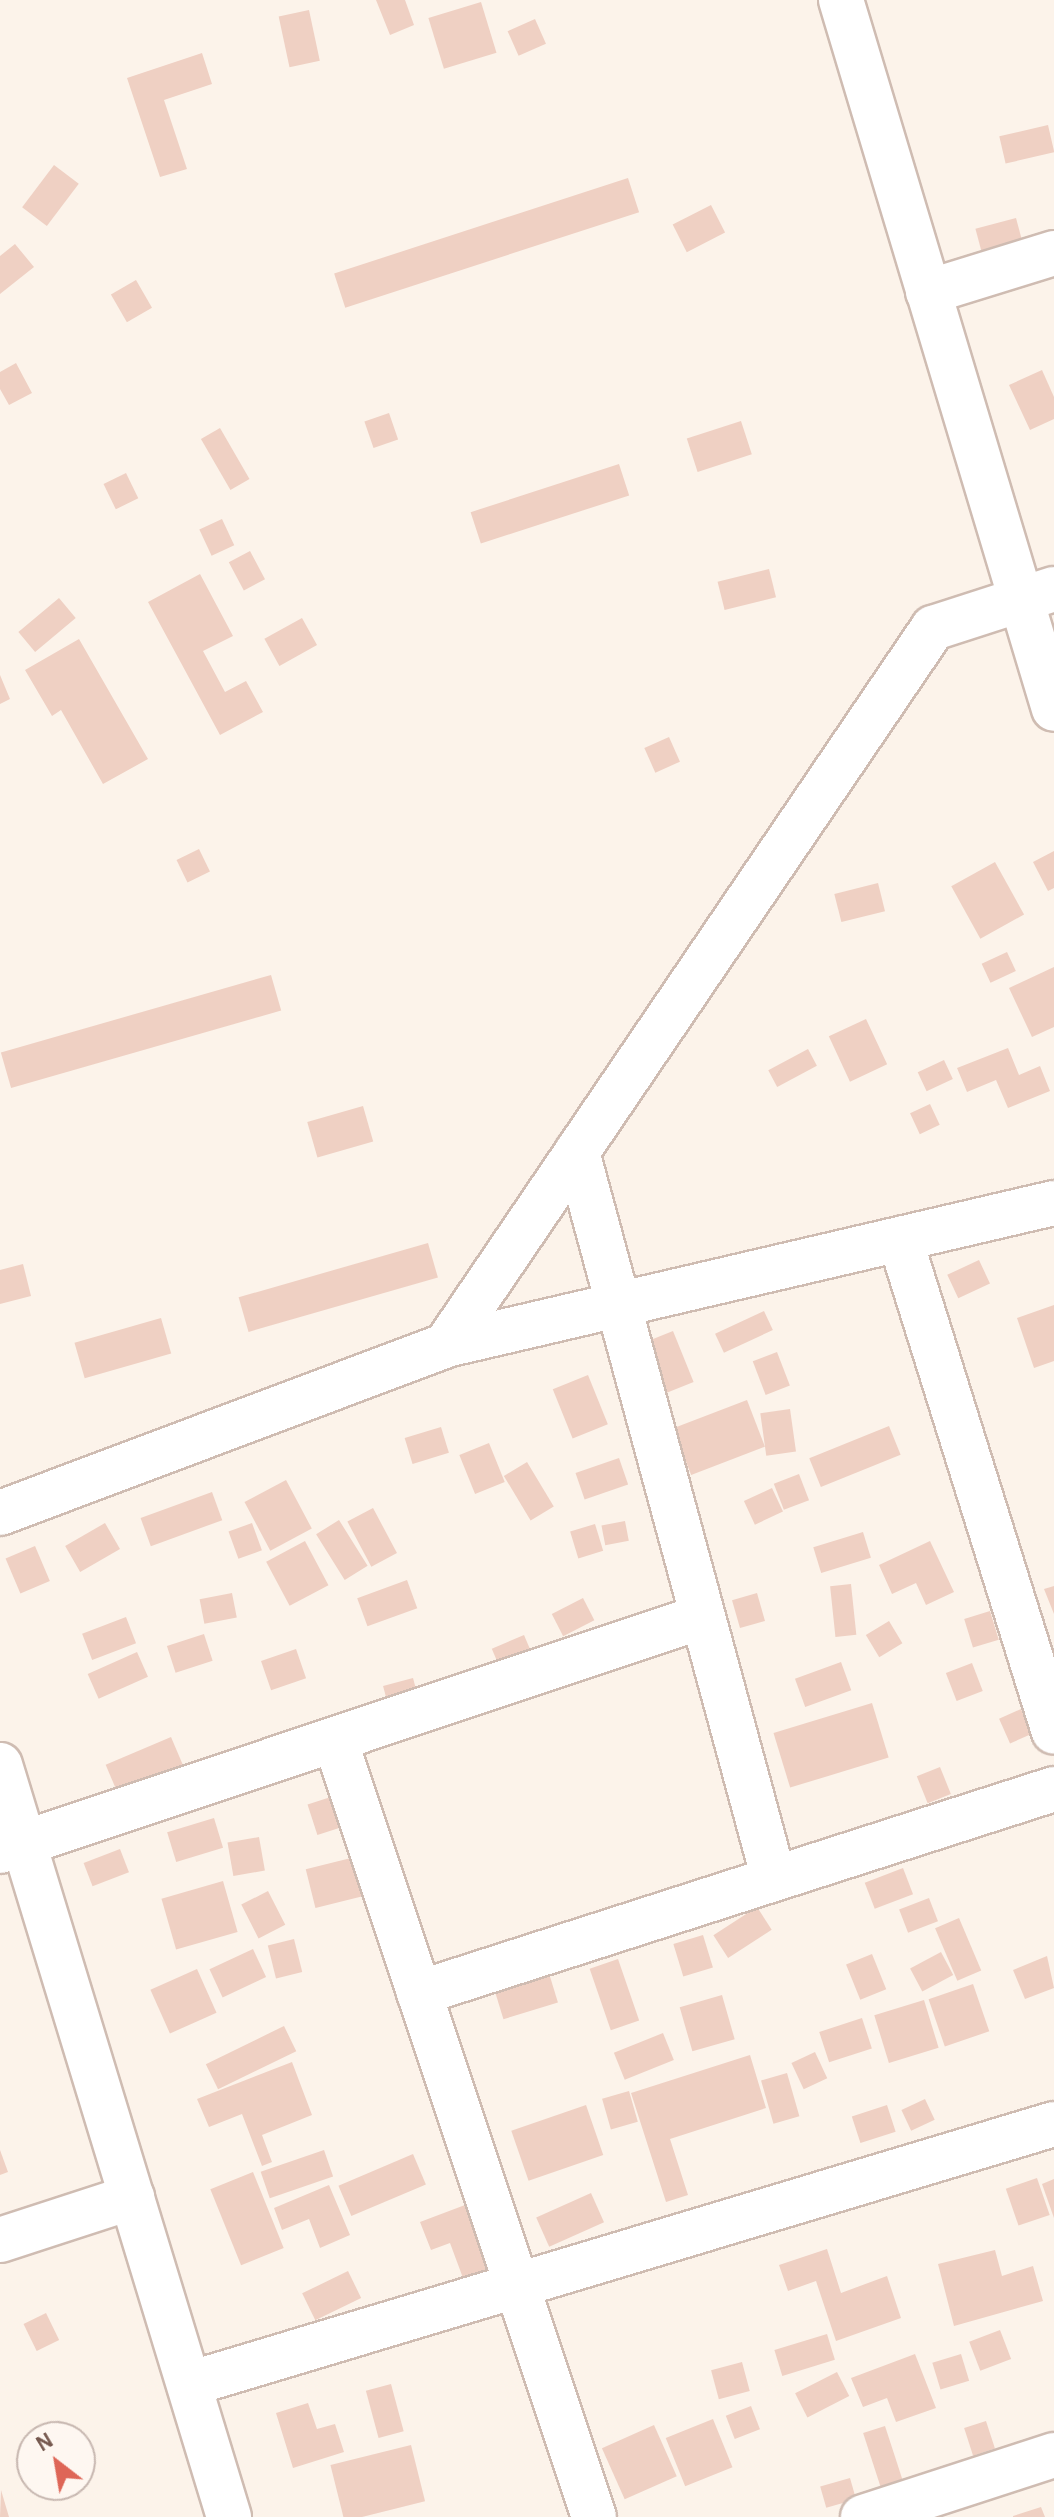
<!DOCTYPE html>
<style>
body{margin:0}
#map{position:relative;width:1054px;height:2517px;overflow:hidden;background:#fcf3ea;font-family:"Alegreya Sans",sans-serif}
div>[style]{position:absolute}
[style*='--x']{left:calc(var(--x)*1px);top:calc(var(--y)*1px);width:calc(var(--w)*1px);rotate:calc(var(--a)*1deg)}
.building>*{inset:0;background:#efd0c3;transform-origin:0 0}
.roads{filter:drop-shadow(2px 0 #cfbcb2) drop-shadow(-2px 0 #cfbcb2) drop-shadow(0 2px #cfbcb2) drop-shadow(0 -2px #cfbcb2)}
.minor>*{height:44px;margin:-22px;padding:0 22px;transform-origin:22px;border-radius:22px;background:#fff}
span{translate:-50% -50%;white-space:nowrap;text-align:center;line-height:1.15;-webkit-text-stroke:6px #fef7f1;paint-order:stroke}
.north{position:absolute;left:16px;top:2421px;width:80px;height:80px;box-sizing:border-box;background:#fef7f1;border:2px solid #c7b7b0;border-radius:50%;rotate:329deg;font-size:22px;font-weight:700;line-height:32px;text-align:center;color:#75584e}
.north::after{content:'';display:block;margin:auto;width:28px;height:36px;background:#de6657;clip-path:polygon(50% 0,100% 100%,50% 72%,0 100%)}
</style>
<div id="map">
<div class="building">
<i style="clip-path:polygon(376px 0,405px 0,414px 25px,390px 35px)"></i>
<i style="left:481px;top:2px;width:53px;height:55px;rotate:73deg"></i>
<i style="left:309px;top:10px;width:52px;height:31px;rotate:78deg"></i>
<i style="left:535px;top:19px;width:27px;height:30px;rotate:66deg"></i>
<i style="clip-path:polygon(202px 53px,212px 84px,164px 100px,187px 169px,160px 177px,127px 78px)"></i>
<i style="left:1048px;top:125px;width:28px;height:50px;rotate:77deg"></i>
<i style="left:54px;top:165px;width:31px;height:53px;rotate:37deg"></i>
<i style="left:628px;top:178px;width:36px;height:309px;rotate:72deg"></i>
<i style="left:711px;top:205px;width:31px;height:43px;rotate:63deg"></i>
<i style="left:1016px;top:218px;width:34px;height:42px;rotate:75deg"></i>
<i style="clip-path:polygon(15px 244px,34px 267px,0 294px,0 256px)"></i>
<i style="left:136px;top:280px;width:32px;height:29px;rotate:60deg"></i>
<i style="clip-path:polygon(16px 363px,32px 393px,9px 405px,0 389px,0 372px)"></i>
<i style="clip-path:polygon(1042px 370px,1054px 397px,1054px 419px,1030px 430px,1009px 385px)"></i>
<i style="left:389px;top:413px;width:28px;height:26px;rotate:71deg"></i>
<i style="left:741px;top:421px;width:35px;height:57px;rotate:72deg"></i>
<i style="left:220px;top:428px;width:59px;height:22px;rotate:60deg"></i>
<i style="left:619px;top:464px;width:33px;height:156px;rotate:72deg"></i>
<i style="left:126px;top:473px;width:28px;height:25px;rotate:64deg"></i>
<i style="left:222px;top:519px;width:29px;height:25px;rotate:65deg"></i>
<i style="left:250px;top:551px;width:32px;height:24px;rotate:62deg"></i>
<i style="left:769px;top:569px;width:29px;height:53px;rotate:76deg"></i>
<i style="clip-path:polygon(200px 574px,233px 636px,203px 651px,225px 692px,246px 681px,263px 712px,220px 735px,148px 602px)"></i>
<i style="left:59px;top:598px;width:26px;height:53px;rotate:50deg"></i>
<i style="left:302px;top:618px;width:31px;height:43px;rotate:61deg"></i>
<i style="clip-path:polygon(79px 639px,148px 759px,103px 784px,61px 710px,52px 716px,25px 670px)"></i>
<i style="clip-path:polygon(0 675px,10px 699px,0 704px)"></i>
<i style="left:669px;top:737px;width:27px;height:27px;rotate:66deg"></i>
<i style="left:199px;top:849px;width:25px;height:25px;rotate:64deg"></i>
<i style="clip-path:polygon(1054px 851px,1054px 888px,1048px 891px,1033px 862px)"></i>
<i style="left:995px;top:862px;width:60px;height:50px;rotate:61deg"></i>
<i style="left:878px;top:883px;width:29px;height:45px;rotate:76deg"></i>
<i style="left:1007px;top:952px;width:21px;height:28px;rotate:65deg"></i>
<i style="clip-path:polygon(1054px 967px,1054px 1027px,1032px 1037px,1009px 988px)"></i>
<i style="left:271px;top:975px;width:37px;height:281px;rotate:74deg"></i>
<i style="left:866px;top:1019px;width:50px;height:41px;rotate:65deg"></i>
<i style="clip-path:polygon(1008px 1048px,1019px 1075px,1040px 1066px,1050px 1091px,1008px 1108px,996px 1080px,967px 1092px,957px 1068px)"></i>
<i style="left:808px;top:1049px;width:19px;height:45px;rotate:62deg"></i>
<i style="left:944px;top:1060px;width:21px;height:29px;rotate:65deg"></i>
<i style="left:930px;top:1104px;width:23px;height:22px;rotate:65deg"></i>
<i style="left:363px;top:1106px;width:37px;height:58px;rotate:74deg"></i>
<i style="left:428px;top:1243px;width:36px;height:197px;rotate:74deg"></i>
<i style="left:979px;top:1260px;width:26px;height:35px;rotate:65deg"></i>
<i style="clip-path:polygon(23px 1264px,31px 1296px,0 1304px,0 1270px)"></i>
<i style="clip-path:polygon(1054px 1305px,1054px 1361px,1034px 1368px,1017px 1318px)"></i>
<i style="left:764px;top:1311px;width:21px;height:54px;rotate:65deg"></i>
<i style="left:161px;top:1318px;width:37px;height:90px;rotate:74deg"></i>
<i style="left:673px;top:1331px;width:55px;height:39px;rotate:68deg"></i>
<i style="left:777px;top:1352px;width:36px;height:26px;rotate:69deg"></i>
<i style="left:588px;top:1375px;width:53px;height:38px;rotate:68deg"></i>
<i style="left:747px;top:1400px;width:50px;height:79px;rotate:69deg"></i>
<i style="left:790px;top:1409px;width:43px;height:30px;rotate:82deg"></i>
<i style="left:889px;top:1426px;width:31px;height:86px;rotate:68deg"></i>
<i style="left:441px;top:1427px;width:27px;height:38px;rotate:73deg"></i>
<i style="left:489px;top:1443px;width:42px;height:32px;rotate:68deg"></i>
<i style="left:619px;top:1458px;width:28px;height:46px;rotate:71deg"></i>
<i style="left:527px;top:1462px;width:52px;height:27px;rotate:59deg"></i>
<i style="left:799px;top:1474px;width:28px;height:27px;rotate:69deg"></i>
<i style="left:286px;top:1480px;width:55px;height:47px;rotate:62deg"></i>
<i style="left:772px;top:1488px;width:26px;height:31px;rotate:65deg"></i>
<i style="left:212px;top:1492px;width:30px;height:76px;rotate:70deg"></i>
<i style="left:373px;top:1508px;width:51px;height:29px;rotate:62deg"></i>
<i style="left:339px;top:1520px;width:54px;height:27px;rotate:58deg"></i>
<i style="left:625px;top:1521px;width:20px;height:24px;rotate:79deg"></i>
<i style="left:105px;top:1523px;width:30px;height:46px;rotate:60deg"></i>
<i style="left:252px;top:1523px;width:29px;height:25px;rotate:70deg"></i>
<i style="left:595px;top:1524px;width:28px;height:26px;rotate:73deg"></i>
<i style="left:863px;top:1532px;width:27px;height:52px;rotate:73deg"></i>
<i style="left:305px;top:1541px;width:50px;height:44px;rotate:62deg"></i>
<i style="clip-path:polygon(930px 1541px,954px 1592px,926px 1605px,916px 1583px,892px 1594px,879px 1565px)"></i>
<i style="left:35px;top:1546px;width:38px;height:32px;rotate:67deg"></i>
<i style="left:407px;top:1580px;width:30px;height:53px;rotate:70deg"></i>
<i style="left:851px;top:1584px;width:51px;height:21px;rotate:84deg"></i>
<i style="clip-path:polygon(1054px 1586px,1054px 1614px,1044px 1589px)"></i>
<i style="left:232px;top:1593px;width:25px;height:33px;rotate:79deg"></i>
<i style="left:757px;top:1593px;width:29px;height:26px;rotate:74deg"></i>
<i style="left:583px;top:1598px;width:25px;height:35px;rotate:63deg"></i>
<i style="left:990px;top:1611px;width:30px;height:27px;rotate:73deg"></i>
<i style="left:126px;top:1617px;width:28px;height:47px;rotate:69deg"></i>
<i style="left:889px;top:1621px;width:26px;height:27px;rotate:59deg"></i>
<i style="left:204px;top:1634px;width:28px;height:39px;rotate:72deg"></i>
<i style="left:524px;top:1635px;width:28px;height:35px;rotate:67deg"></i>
<i style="left:296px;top:1649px;width:31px;height:37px;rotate:71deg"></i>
<i style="left:137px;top:1652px;width:27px;height:54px;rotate:66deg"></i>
<i style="left:841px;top:1662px;width:30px;height:49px;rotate:70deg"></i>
<i style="left:972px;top:1663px;width:30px;height:28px;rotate:69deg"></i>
<i style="left:413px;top:1678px;width:31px;height:31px;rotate:75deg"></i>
<i style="left:872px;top:1703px;width:57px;height:103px;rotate:73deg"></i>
<i style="left:1021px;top:1709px;width:27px;height:24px;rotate:66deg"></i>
<i style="left:171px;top:1737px;width:34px;height:71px;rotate:67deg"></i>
<i style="left:940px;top:1767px;width:29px;height:25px;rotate:68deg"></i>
<i style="left:337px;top:1795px;width:32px;height:31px;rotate:72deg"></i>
<i style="left:214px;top:1818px;width:31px;height:49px;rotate:73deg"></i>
<i style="left:259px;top:1837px;width:34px;height:32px;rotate:80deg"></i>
<i style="left:120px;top:1849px;width:25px;height:39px;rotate:69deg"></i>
<i style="left:363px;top:1855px;width:40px;height:59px;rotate:76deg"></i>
<i style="left:903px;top:1868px;width:28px;height:41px;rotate:69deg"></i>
<i style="left:223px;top:1881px;width:53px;height:64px;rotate:74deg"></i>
<i style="left:268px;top:1891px;width:38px;height:30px;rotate:63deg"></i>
<i style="left:929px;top:1898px;width:25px;height:32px;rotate:69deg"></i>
<i style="left:757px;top:1907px;width:27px;height:52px;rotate:57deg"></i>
<i style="left:959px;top:1918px;width:57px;height:26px;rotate:67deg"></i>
<i style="left:703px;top:1935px;width:34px;height:31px;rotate:73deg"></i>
<i style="left:294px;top:1939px;width:34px;height:27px;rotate:76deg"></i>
<i style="left:253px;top:1949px;width:31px;height:48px;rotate:65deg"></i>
<i style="left:941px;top:1952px;width:26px;height:35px;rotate:62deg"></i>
<i style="left:872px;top:1954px;width:38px;height:28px;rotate:68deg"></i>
<i style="clip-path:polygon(1047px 1956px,1054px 1988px,1025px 1999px,1013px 1970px)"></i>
<i style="left:618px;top:1959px;width:65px;height:30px;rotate:71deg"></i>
<i style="left:197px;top:1969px;width:48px;height:51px;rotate:66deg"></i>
<i style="left:548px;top:1970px;width:34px;height:57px;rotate:73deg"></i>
<i style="left:973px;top:1984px;width:50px;height:47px;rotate:71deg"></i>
<i style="left:722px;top:1995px;width:46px;height:44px;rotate:74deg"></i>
<i style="left:924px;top:2000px;width:50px;height:52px;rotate:73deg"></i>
<i style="left:862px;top:2018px;width:32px;height:45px;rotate:72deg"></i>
<i style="left:284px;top:2026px;width:28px;height:87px;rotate:64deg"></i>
<i style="left:663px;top:2033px;width:29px;height:53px;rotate:68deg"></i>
<i style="left:815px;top:2052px;width:29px;height:26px;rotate:65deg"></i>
<i style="clip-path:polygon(750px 2055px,766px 2108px,670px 2139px,688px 2195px,666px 2202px,631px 2093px)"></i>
<i style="clip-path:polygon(292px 2062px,312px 2115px,262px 2135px,272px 2162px,262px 2166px,242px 2114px,209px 2127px,197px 2099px)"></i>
<i style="left:787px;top:2073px;width:45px;height:27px;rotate:74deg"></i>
<i style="left:629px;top:2091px;width:32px;height:28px;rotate:74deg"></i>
<i style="left:925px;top:2099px;width:23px;height:26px;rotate:65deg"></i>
<i style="left:586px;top:2105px;width:53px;height:79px;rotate:71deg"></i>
<i style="left:887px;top:2105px;width:28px;height:37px;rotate:72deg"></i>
<i style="clip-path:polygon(0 2150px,8px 2172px,0 2175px)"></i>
<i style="left:324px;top:2150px;width:28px;height:67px;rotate:71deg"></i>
<i style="left:413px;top:2154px;width:33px;height:81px;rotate:67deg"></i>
<i style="left:253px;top:2172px;width:82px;height:46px;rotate:68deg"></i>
<i style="left:1037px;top:2178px;width:39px;height:33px;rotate:71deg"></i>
<i style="clip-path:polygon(1054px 2179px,1054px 2218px,1042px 2184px)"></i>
<i style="clip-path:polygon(329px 2185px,350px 2235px,320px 2248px,309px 2219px,282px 2230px,274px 2208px)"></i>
<i style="left:591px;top:2193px;width:32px;height:60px;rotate:66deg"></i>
<i style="clip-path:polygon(465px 2205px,488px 2269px,463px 2278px,450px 2243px,431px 2250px,420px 2222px)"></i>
<i style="clip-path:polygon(827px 2249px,841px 2293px,887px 2276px,901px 2318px,836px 2341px,816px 2281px,788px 2291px,779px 2265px)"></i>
<i style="clip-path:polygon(995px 2250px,1002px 2276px,1033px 2266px,1043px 2301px,954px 2326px,938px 2264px)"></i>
<i style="left:348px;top:2271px;width:30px;height:51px;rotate:64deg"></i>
<i style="left:46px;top:2313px;width:30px;height:25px;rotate:64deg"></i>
<i style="left:1000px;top:2330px;width:31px;height:33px;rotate:69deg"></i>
<i style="left:827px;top:2334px;width:27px;height:55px;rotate:73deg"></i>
<i style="clip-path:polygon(915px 2354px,936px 2408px,896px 2422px,887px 2398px,863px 2407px,851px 2378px)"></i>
<i style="left:961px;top:2354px;width:28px;height:30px;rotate:73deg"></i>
<i style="left:742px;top:2362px;width:30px;height:32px;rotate:75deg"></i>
<i style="left:837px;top:2372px;width:27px;height:47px;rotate:63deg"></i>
<i style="left:391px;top:2384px;width:49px;height:26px;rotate:75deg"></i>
<i style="clip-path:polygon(308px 2403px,317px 2429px,335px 2424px,344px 2452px,293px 2468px,276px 2413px)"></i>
<i style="left:751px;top:2406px;width:25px;height:27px;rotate:69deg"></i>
<i style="left:713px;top:2419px;width:52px;height:51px;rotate:68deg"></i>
<i style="left:986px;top:2421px;width:29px;height:23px;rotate:72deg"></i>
<i style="left:654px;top:2425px;width:56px;height:57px;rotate:66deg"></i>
<i style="left:885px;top:2426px;width:59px;height:23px;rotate:72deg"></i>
<i style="left:411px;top:2445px;width:58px;height:83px;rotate:76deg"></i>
<i style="left:850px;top:2478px;width:22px;height:31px;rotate:74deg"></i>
<i style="clip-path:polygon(1px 2490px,9px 2517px,0 2517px)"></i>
<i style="clip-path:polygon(1041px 2507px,1045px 2517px,1013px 2517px,1013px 2516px)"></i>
</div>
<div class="roads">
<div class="minor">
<i style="--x:841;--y:0;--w:740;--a:73.28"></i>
<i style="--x:928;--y:292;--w:132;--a:-17.2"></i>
<i style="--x:577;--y:1152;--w:753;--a:74.84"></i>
<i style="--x:900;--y:1239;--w:516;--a:72.65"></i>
<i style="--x:446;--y:1345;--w:624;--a:-13.15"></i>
<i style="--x:0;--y:1513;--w:477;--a:-20.6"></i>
<i style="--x:446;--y:1345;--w:867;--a:-55.81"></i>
<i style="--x:933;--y:628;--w:127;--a:-17.9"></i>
<i style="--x:335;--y:1740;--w:819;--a:71.57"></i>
<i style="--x:0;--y:1765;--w:786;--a:73.06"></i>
<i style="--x:0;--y:1851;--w:739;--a:-18.46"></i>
<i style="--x:419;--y:1993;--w:667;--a:-17.81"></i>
<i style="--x:0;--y:2240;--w:139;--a:-18"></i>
<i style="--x:189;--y:2384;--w:903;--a:-16.73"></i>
<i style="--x:863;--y:2517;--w:201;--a:-18"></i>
</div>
</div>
<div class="north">N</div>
</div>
